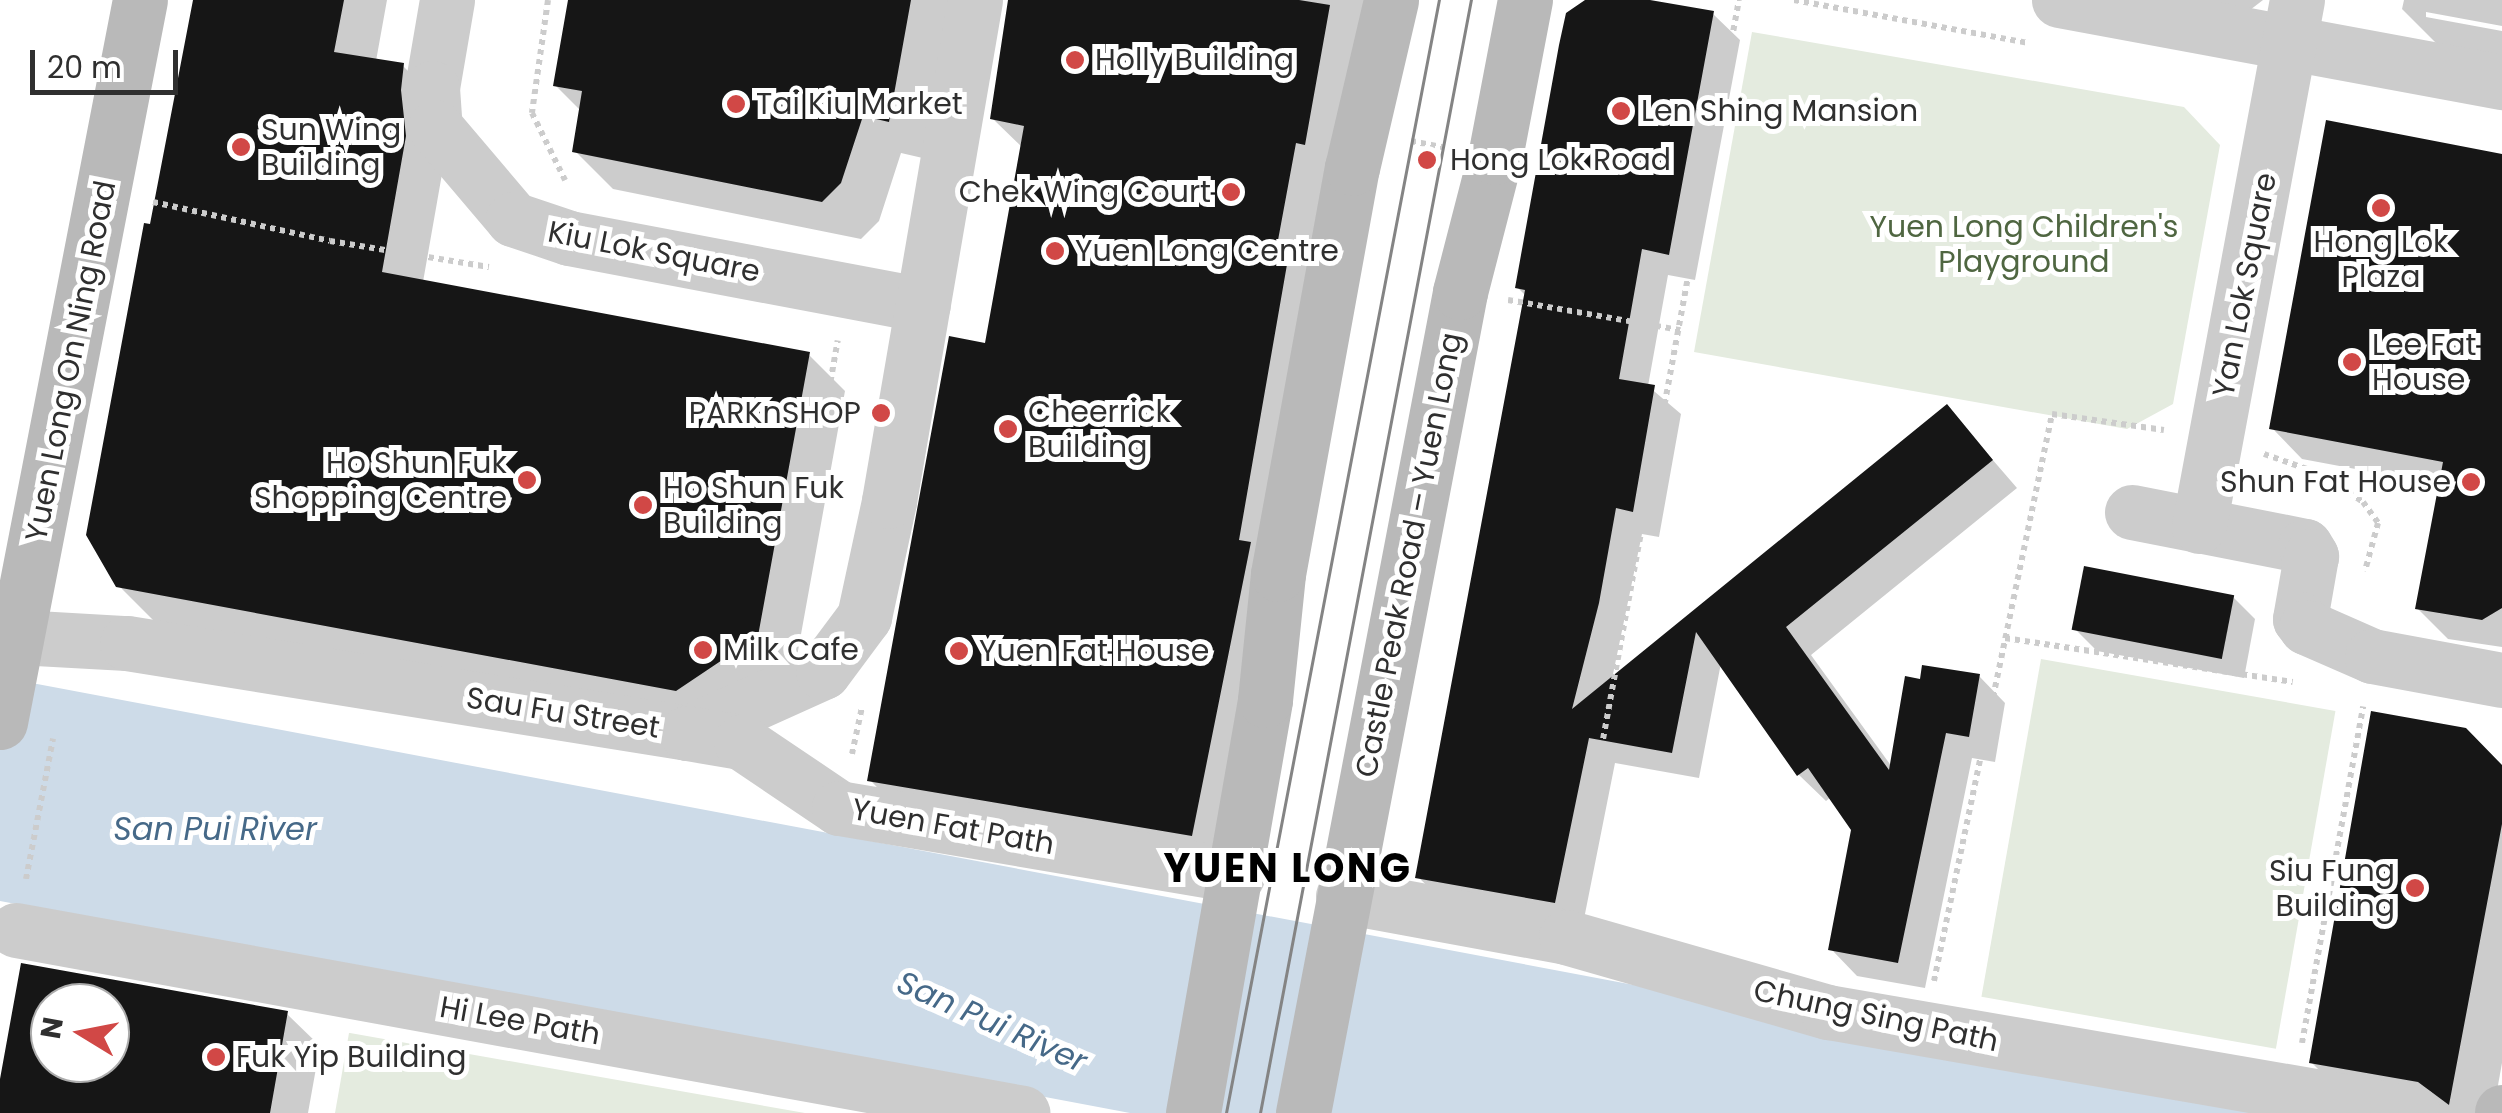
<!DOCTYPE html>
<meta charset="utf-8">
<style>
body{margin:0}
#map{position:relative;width:2502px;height:1113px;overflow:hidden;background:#fff;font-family:Poppins,sans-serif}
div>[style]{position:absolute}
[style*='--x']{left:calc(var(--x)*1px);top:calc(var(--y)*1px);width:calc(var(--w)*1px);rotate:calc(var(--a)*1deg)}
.green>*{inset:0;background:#e4ebdf;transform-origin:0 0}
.water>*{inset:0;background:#cddbe8}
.shadow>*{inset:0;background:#0003}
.building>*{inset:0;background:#161616;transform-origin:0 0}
.path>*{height:6px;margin-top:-3px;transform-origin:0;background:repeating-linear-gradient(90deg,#ccc 0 5px,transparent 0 10px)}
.street>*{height:55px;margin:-27.5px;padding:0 27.5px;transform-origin:27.5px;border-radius:27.5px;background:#ccc}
.secondary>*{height:55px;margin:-27.5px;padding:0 27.5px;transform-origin:27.5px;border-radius:27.5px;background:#b9b9b9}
.tram>*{height:2.5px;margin:-1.25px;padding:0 1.25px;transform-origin:1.25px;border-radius:1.25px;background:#848484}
.dots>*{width:28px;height:28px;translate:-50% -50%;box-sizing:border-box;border:5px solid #fff;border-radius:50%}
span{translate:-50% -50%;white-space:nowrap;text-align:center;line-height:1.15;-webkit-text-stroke:10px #fff;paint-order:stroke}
.poi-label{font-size:30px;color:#2f2f2f}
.left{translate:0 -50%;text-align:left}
.right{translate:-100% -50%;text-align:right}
.park-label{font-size:30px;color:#4f6641}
.street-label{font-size:30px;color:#2f2f2f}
.water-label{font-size:32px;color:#466988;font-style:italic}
.district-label{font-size:40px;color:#000;font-weight:700;letter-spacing:2.5px}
.north{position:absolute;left:30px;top:983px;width:100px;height:100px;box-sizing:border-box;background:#fff;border:2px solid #acacac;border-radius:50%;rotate:280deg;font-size:28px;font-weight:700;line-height:40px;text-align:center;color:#2f2f2f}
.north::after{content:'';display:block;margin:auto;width:35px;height:45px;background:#d14846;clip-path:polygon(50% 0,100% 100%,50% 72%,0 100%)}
.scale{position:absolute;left:30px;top:50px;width:148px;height:45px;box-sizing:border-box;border:5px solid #2f2f2f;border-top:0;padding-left:12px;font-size:30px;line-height:35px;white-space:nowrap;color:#2f2f2f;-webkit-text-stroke:8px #fff;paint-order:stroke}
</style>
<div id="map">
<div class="green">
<i style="clip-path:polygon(1752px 32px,2184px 107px,2220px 145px,2173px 404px,2127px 429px,1694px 352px)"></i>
<i style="left:2041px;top:659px;width:299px;height:343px;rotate:10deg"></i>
<i style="clip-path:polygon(349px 1033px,350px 1033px,805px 1113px,335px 1113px)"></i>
</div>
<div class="water">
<i style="clip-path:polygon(0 677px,2314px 1113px,1130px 1113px,0 901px)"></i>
</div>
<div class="shadow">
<i style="clip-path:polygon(195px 0,387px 0,376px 61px,403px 66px,440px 103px,442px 174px,423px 282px,808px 354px,845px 391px,794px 673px,714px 726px,156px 623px,118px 585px,152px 227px)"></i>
<i style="clip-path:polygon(571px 0,956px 0,927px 159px,901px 153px,879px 221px,861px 239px,613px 189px,575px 151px,581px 111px,556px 86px)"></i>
<i style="clip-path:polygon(1011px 0,1390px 0,1224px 866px,901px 812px,870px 780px,987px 345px,1023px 148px,993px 119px)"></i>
<i style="clip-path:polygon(1589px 0,1635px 0,1713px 14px,1740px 40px,1695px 280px,1668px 275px,1648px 386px,1681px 414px,1659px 537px,1642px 534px,1612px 679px,1947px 407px,2017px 488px,1811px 655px,1892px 767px,1922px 682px,1979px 676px,2005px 703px,1995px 762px,1972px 758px,1925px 988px,1857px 976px,1831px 949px,1853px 829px,1831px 797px,1826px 801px,1799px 775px,1721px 663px,1699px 778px,1615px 763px,1582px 929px,1445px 903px,1418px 877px,1526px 296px,1518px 288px)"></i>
<i style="clip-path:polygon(2145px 0,2263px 0,2241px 17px)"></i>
<i style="clip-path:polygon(2404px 0,2502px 0,2502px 26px,2426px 12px,2426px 17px,2502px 31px,2502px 60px,2442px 49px,2402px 9px)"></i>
<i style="clip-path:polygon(2502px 155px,2502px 647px,2448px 639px,2418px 609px,2441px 485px,2302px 459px,2272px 428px)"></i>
<i style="clip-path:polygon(2233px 597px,2255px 619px,2244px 678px,2097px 651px,2075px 629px)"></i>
<i style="clip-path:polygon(2502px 768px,2502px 1063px,2493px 1113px,2420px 1113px,2350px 1101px,2311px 1062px)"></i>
<i style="clip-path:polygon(evenodd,23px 966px,287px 1014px,320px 1046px,308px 1113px,0 1113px,23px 966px,50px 1003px,110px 1003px,110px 1063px,50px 1063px,50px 1003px)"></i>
</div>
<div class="building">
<i style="clip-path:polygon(193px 0,344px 0,334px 52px,404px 63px,401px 90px,406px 136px,382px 272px,810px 352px,758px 636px,676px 691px,116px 587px,86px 535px,144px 223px,150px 224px)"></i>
<i style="clip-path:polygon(568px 0,911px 0,889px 122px,863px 116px,841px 183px,822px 202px,572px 152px,582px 91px,553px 86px)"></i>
<i style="clip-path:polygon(1008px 0,1299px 0,1330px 5px,1305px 145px,1296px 143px,1276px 251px,1289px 253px,1239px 540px,1251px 542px,1192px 836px,867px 781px,949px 336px,985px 343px,1024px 126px,990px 119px)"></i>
<i style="clip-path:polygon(1585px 0,1650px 0,1714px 11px,1669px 255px,1642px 249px,1619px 379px,1655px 385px,1633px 512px,1616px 508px,1599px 603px,1572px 709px,1947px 404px,1993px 460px,1786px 627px,1889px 770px,1905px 676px,1920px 679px,1922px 665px,1980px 674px,1969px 737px,1946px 733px,1898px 963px,1828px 950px,1851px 830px,1808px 768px,1797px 776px,1696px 632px,1672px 753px,1589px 738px,1555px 903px,1415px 878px,1525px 290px,1515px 288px,1559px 45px,1566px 13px)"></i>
<i style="clip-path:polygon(2326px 120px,2502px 154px,2502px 608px,2482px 620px,2415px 609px,2443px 462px,2269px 429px)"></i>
<i style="left:2084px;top:566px;width:153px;height:65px;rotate:11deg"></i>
<i style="clip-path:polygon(2371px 711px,2466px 728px,2502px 765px,2502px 824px,2449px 1105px,2418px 1082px,2309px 1063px)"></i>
<i style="clip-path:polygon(evenodd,21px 963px,288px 1011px,270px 1113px,0 1113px,0 1079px,21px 963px,50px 1003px,110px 1003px,110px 1063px,50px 1063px,50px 1003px)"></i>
</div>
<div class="path">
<i style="--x:548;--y:0;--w:114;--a:98.1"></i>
<i style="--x:532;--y:113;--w:75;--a:63.8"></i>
<i style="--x:1794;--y:0;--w:239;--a:10.4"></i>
<i style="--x:1411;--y:141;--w:32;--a:11"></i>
<i style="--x:153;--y:202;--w:181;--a:12.4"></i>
<i style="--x:330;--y:241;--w:161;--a:9.3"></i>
<i style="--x:1508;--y:300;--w:175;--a:9.9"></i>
<i style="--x:2264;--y:454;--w:64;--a:19.3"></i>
<i style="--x:2324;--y:475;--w:47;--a:34.7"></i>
<i style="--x:2363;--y:502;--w:26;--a:54"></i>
<i style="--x:2378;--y:523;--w:50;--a:105.2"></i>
<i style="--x:787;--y:628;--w:292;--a:-80"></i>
<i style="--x:2005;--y:638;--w:291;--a:8.7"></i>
<i style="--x:852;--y:754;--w:48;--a:-78"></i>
<i style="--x:26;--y:879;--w:143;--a:-79.1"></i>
<i style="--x:1576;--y:886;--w:901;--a:-79.58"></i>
<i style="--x:1934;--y:981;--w:579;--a:-78.24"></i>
<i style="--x:2052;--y:414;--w:113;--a:8.1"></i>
<i style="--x:2302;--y:1043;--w:342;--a:-79.7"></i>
<i style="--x:2481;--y:1067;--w:132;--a:-80.8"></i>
</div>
<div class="street">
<i style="--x:447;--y:0;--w:89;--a:99.7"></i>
<i style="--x:432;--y:88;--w:39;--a:86"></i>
<i style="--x:435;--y:127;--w:121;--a:49.7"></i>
<i style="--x:513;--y:219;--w:59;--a:18.7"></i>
<i style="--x:569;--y:238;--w:360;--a:10.7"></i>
<i style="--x:2059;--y:0;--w:451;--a:10.5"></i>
<i style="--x:2132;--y:512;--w:176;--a:11.1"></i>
<i style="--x:2305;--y:546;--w:12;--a:59"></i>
<i style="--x:2311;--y:556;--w:64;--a:99.9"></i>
<i style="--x:2300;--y:619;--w:10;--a:53"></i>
<i style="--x:2306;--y:627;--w:72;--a:23.7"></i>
<i style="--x:2372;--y:656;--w:132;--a:10.5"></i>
<i style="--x:2199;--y:526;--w:535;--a:-79.45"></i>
<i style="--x:18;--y:637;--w:109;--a:3.2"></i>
<i style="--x:127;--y:643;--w:567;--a:9.13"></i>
<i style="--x:687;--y:733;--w:149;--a:-24.2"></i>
<i style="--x:823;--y:672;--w:69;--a:-53.3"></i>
<i style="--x:864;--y:617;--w:119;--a:-77.8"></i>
<i style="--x:889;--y:501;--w:508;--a:-80.26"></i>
<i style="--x:687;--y:733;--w:55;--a:9.5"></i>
<i style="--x:741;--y:742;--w:118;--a:34"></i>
<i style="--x:839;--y:808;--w:404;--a:9.6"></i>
<i style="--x:1343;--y:896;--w:227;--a:10.4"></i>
<i style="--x:1566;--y:937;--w:273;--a:16"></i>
<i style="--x:1828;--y:1012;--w:594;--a:9.8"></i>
<i style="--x:16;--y:930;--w:1023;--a:10.3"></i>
</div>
<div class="secondary">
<i style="--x:0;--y:722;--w:735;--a:-79.03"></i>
<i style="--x:1193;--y:1113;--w:419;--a:-80.1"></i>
<i style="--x:1265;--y:700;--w:127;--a:-84.1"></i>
<i style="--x:1278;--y:574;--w:413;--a:-79.7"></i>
<i style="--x:1352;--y:168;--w:172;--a:-76.9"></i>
<i style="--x:1303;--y:1113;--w:836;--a:-79.17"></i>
<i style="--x:1460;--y:292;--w:139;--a:-75.5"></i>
<i style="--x:1495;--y:157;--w:160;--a:-79.2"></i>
<i style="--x:2502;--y:1113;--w:1;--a:-90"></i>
</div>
<div class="tram">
<i style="--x:1226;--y:1113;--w:1133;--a:-79.17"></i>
<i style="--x:1260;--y:1113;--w:1133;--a:-79.27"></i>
</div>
<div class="dots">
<i style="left:1075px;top:60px;background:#d14846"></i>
<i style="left:736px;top:104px;background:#d14846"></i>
<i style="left:1621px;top:111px;background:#d14846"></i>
<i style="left:241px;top:147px;background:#d14846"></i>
<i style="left:1427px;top:160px;background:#d14846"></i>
<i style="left:1231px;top:192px;background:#d14846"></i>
<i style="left:2381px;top:208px;background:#d14846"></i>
<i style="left:1055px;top:251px;background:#d14846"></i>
<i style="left:2352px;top:362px;background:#d14846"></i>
<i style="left:881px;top:413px;background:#d14846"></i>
<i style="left:1008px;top:429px;background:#d14846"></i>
<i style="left:527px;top:480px;background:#d14846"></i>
<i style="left:2471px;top:482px;background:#d14846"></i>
<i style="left:643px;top:505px;background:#d14846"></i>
<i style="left:703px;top:650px;background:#d14846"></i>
<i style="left:959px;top:651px;background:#d14846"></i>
<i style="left:2415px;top:888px;background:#d14846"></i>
<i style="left:216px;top:1057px;background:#d14846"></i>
</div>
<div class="poi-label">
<span class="left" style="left:1095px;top:60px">Holly Building</span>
<span class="left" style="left:756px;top:104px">Tai Kiu Market</span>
<span class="left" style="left:1641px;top:111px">Len Shing Mansion</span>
<span class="left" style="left:261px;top:147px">Sun Wing<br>Building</span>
<span class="left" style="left:1450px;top:160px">Hong Lok Road</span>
<span class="right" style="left:1211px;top:192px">Chek Wing Court</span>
<span style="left:2381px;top:259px">Hong Lok<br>Plaza</span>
<span class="left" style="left:1075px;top:251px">Yuen Long Centre</span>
<span class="left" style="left:2372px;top:362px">Lee Fat<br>House</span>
<span class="left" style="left:1028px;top:429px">Cheerrick<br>Building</span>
<span class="right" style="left:861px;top:413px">PARKnSHOP</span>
<span class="right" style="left:507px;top:480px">Ho Shun Fuk<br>Shopping Centre</span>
<span class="right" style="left:2451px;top:482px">Shun Fat House</span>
<span class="left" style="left:663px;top:505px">Ho Shun Fuk<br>Building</span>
<span class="left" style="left:723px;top:650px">Milk Cafe</span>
<span class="left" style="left:979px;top:651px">Yuen Fat House</span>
<span class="right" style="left:2395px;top:888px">Siu Fung<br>Building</span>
<span class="left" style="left:236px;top:1057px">Fuk Yip Building</span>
</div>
<div class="park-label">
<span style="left:2024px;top:244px">Yuen Long Children's<br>Playground</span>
</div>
<div class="street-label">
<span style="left:654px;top:252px;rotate:11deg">Kiu Lok Square</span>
<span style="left:2245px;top:285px;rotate:-79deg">Yan Lok Square</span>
<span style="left:71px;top:361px;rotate:-79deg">Yuen Long On Ning Road</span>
<span style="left:1409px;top:555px;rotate:-79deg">Castle Peak Road – Yuen Long</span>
<span style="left:563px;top:713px;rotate:9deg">Sau Fu Street</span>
<span style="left:953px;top:827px;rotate:10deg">Yuen Fat Path</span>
<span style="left:1876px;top:1016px;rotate:12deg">Chung Sing Path</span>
<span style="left:520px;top:1021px;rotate:10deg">Hi Lee Path</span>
</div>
<div class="water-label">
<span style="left:215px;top:829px">San Pui River</span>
<span style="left:992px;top:1022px;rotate:24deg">San Pui River</span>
</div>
<div class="district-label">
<span style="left:1288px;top:868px">YUEN LONG</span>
</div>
<div class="north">N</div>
<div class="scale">20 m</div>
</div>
